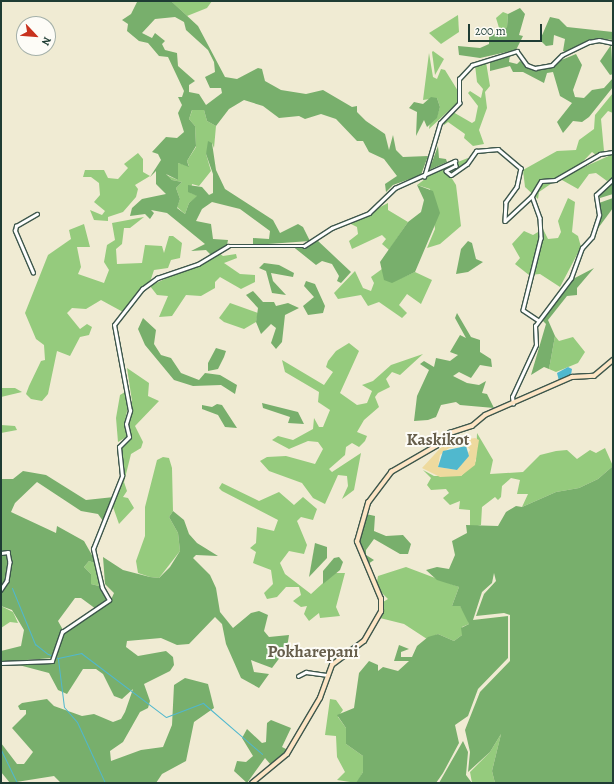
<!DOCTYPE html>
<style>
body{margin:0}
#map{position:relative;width:614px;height:784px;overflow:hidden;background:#f0ebd3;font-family:Alegreya,serif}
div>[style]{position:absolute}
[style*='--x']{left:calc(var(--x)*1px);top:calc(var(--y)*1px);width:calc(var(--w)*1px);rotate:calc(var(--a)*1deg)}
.green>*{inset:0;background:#95cb7d}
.forest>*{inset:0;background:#78af6c}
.sand>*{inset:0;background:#eeda9e}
.water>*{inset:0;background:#50b8ce}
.stream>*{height:1px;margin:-0.5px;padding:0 0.5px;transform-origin:0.5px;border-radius:0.5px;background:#50b8ce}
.roads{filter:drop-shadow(1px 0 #3e574c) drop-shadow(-1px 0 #3e574c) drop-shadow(0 1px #3e574c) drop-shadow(0 -1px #3e574c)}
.street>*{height:2.5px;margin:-1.25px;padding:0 1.25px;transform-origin:1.25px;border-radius:1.25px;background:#fff}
.secondary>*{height:3.5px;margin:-1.75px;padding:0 1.75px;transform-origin:1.75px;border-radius:1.75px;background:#fde5c5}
span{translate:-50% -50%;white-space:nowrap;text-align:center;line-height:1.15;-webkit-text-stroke:4px #fdfcf7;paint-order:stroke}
.quarter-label{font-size:17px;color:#665e4b;font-weight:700}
.frame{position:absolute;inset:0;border:2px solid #1f3d34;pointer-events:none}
.north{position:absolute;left:16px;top:16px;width:40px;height:40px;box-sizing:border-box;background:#fdfcf7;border:1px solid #a4b0a9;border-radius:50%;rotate:116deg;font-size:11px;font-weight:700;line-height:16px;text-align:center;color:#1f3d34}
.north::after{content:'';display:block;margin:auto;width:14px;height:18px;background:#c8321e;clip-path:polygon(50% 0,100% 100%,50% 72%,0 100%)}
.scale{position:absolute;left:468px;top:24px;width:74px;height:18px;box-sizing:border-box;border:2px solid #1f3d34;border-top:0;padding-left:5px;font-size:12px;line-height:14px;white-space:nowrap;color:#1f3d34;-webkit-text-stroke:3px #fdfcf7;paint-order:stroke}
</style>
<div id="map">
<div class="green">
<i style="clip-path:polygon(171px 1px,212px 1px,207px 8px,187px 16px)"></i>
<i style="clip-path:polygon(503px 12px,508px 14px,507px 27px,500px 31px,496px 18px)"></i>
<i style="clip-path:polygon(458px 15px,459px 32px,441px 44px,429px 33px)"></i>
<i style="clip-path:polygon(433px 51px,444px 59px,435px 75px,432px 52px)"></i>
<i style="clip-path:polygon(429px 53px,433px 77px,437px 79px,441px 69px,445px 70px,458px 91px,457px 103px,429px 129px,430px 121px,437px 116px,440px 107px,437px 98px,423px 100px)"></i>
<i style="clip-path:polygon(486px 62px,490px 86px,485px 92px,487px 108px,479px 130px,484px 144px,473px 146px,464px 138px,465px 134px,448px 122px,444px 125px,444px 120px,453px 112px,472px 123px,475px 121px,478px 106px,468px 93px,470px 91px,481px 98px,483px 89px,477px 82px,475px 65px)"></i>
<i style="clip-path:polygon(613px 93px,613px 113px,608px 111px,601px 119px,604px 151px,596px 155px,592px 152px,573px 172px,613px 154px,613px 177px,607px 181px,596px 173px,589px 174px,578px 189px,562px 180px,555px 181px,539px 192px,538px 199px,525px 187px,523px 170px,557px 151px,576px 150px,579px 140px,594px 129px,595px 115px)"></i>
<i style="clip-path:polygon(193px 108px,204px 110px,207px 121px,216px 126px,214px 148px,212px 143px,206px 154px,211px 171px,199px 186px,192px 184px,191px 193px,198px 196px,189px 203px,185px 214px,177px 207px,180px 199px,176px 188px,182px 182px,172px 180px,166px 175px,178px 180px,178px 163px,189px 166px,187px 161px,196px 147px,195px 126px,189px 119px)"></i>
<i style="clip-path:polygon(138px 153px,143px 159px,143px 172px,150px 176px,135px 185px,138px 189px,136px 197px,123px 212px,108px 217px,108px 221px,94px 220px,90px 210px,102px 215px,105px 211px,94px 202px,100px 195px,99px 183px,91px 177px,83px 177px,85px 170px,104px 170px,108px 178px,118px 179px,128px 168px,124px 164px)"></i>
<i style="clip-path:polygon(468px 158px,467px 167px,451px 177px,456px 185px,461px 226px,440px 244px,427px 248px,435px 229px,430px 189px,417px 185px,437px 170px)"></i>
<i style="clip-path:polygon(568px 198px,575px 202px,572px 232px,578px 236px,581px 247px,560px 287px,540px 274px,529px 275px,515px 264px,520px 258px,512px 244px,524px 231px,533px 235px,543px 229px,548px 239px,558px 238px,561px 232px,558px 221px)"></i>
<i style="clip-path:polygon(388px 203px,388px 210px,408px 222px,389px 250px,382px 244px,386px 239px,382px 235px,352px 249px,349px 241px,358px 234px,357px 227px,349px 223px)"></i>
<i style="clip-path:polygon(144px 217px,130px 228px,124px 228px,122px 244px,116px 249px,117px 264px,142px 263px,145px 245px,162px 246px,164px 253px,169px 236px,173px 236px,182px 243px,180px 258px,171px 260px,168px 268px,154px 270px,150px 282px,138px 291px,123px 312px,101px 300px,86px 309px,72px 308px,67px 313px,80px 329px,87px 324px,92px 327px,89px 335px,80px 337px,70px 356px,57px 351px,48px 394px,42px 401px,31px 399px,26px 394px,29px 386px,41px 361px,45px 360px,44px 345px,36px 339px,25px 313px,48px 255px,71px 239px,69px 230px,84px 224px,90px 247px,77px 247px,81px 267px,78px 274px,104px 283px,109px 270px,104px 262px,107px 245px,115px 240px,112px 223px)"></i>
<i style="clip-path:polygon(219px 253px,223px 256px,236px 254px,237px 258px,224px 263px,240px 274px,255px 275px,255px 282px,241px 289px,220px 277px,215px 282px,215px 288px,201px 296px,186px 295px,172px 316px,159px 317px,168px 296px,157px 295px,150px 286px)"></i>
<i style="clip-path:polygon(382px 269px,399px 279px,415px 272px,432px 280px,421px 304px,407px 294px,399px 305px,407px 313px,402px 318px,379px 302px,368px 306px,361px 295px,338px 299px,334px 293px,355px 271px,363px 288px,371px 291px,374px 283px,371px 277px)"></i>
<i style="clip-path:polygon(230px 303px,258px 313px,256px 322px,244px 329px,224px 322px,219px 318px)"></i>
<i style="clip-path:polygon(555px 336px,559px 341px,573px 337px,585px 352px,578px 363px,556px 372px,549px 369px)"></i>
<i style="clip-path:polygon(349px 343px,359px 351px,340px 393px,357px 405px,367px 403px,372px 391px,362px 385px,373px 381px,391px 365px,423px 354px,400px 375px,392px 372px,386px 379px,390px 387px,378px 393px,375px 397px,379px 407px,364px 420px,357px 432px,367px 436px,365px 441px,359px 447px,352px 443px,346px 447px,345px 455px,329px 469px,332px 472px,361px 453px,354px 490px,342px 499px,348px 486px,347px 476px,338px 475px,325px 504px,313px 498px,302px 483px,269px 471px,260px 461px,267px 457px,286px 456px,315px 464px,323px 449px,318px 442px,308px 441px,289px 449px,272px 440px,278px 436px,293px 440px,313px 429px,314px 418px,319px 427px,323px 427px,330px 410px,318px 402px,319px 392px,285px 372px,282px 360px,324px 385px,333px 372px,326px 367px,328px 361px,336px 351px)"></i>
<i style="clip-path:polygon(127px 368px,149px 383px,148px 396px,159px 401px,135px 426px,143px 442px,141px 448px,131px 454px,124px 482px,127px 491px,123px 497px,128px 498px,134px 508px,119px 524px,113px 507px,124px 477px,121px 448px,131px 433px,128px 420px,132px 401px)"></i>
<i style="clip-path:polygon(1px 388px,15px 388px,22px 392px,1px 397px)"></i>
<i style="clip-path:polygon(125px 392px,129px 401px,125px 421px,128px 436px,118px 442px,116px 418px,120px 395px)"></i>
<i style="clip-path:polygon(1px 425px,15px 426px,17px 430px,1px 433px)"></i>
<i style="clip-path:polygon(477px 433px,493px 460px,490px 474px,523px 472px,540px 455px,556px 451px,567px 450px,577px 459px,590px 450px,596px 453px,605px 448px,613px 466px,598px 479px,579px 488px,556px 492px,522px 507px,528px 494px,517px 494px,520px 480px,511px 478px,502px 486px,501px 497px,498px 500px,495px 497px,482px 507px,481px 525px,474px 527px,470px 526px,470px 510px,459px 509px,460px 501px,450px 505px,443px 498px,449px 493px,446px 489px,431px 490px,427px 485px,431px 478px,423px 470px,434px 476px,461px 476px,476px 461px)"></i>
<i style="clip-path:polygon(163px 457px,169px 458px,172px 468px,173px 511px,169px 517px,178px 533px,180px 551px,159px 578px,150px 577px,138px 573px,136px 561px,145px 536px,145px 507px,157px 460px)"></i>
<i style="clip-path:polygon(222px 483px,259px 501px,279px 492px,294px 505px,303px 497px,317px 509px,313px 520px,301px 517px,297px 521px,307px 545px,304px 554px,289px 551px,280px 563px,285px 574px,311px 594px,334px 573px,345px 573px,336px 607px,340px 616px,320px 618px,319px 613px,309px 621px,304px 614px,307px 606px,301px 607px,293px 601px,301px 595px,299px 587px,286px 587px,277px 597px,267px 599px,264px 593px,273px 584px,271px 570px,253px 563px,256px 552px,250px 548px,256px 543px,257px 527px,274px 531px,278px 520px,222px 491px,219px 488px)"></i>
<i style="clip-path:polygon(89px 561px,97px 564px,99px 586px,91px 584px,91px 574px,84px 567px)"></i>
<i style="clip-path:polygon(406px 567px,459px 587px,452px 606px,460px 606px,467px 616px,469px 624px,462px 627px,462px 635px,454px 641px,438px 634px,427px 639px,404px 624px,380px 618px,383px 602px,388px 599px,376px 587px,378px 576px)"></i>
<i style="clip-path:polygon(1px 606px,13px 612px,18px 623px,10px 622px,1px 628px)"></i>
<i style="clip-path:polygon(330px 699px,336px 700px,343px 710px,338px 717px,346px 728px,346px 744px,363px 756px,363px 772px,357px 783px,337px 780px,345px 772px,337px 757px,336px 736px,325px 735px)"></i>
<i style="clip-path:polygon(501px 734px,492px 771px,495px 783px,472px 783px,470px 772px,490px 752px)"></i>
</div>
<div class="forest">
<i style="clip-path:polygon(evenodd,171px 1px,198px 26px,225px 77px,237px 79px,258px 68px,262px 69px,265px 81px,281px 90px,306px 94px,323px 90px,352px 107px,357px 106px,357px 112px,366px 121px,385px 134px,389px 150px,393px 135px,396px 150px,403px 157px,428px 156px,421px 175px,393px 185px,386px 192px,385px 184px,397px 176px,384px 159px,369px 152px,363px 141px,357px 141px,336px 119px,321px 114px,305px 119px,299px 116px,279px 118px,263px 106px,244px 100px,229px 109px,216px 126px,207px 121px,204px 110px,192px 110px,189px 119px,195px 126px,196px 146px,187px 161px,189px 167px,178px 163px,178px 180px,166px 174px,172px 180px,182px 182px,176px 188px,180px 199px,177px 208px,185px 214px,189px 203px,197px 196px,188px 192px,188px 185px,202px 187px,209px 195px,213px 193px,213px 174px,206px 154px,208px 141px,212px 143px,216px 170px,225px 189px,273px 220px,280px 233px,298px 224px,303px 227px,310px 241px,253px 245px,253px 238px,269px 239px,270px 231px,240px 209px,212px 202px,202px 209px,196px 221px,211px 224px,213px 239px,228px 240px,227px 245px,211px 255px,206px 250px,191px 251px,205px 244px,167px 213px,151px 210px,154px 213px,150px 219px,145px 214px,130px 216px,132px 208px,142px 199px,166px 194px,156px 184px,156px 171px,150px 177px,161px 160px,158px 154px,152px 152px,166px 137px,177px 138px,184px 132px,178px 113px,182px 105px,178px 97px,182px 97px,184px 91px,168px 57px,159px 56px,148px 43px,139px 41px,127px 31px,128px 24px,122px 20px,131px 14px,137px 2px,171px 1px,175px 17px,184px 22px,186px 30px,208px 50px,214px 62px,215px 72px,205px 77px,210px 88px,221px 88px,222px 93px,206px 105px,199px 94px,189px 92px,189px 85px,195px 81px,178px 66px,177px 53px,165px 50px,162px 44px,165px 41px,155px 33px,152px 38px,142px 33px,155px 19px,175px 17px)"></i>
<i style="clip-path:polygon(520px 8px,525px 14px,519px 35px,523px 36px,516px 50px,480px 58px,459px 55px,458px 46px,480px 48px,489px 44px,489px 37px,507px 27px,508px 14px)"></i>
<i style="clip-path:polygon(550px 17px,559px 19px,567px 27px,613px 32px,613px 40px,597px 38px,572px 53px,563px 51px,565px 39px,554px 35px,553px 45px,546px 46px,540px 40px)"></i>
<i style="clip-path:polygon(611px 45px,613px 74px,610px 75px,600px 61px)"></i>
<i style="clip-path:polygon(576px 54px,582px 65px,573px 90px,575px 97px,584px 98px,592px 90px,604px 88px,613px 78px,613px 87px,589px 117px,582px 122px,573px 121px,563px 133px,557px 122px,572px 103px,560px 96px,553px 72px,547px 73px,544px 83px,523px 72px,513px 72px,510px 66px,490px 71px,490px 60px,510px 55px,509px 62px,517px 64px,520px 61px,537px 70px)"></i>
<i style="clip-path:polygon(431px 97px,437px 98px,440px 107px,437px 118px,427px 127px,424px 120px,416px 136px,417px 112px,409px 108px,414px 102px,423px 104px)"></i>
<i style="clip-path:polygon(438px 146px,439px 158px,446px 159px,447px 162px,429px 170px)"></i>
<i style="clip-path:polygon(613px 182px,613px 194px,600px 198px,598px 193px)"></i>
<i style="clip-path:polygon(417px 185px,433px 191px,440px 213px,415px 272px,392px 283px,384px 280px,380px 262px,408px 222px,421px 212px,424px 200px)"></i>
<i style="clip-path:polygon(613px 198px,613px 208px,596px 231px,599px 203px)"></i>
<i style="clip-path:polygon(317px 240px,351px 272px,341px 283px,337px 281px,339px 276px,332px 264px,322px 261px,316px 265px,291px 245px,305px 247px)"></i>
<i style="clip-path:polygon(468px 241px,472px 243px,476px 259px,483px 262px,468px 272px,456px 274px,461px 249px)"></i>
<i style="clip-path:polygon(264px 263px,279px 265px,294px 273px,293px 277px,271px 273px,273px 281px,286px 295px,272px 293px,266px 271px,259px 268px)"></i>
<i style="clip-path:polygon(594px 268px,577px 288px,577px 295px,567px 296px,548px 320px,555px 336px,549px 369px,544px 367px,531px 375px,546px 324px,542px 320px,571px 280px)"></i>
<i style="clip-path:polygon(306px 281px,315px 284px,325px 306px,323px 313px,308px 315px,303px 306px,314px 297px,304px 286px)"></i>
<i style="clip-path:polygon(253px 291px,263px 302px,274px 302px,276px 306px,288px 303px,299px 308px,285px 315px,282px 342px,276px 349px,271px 343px,276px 328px,271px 324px,261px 334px,256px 322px,258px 308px,246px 295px)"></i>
<i style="clip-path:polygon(457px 313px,471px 337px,480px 340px,480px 352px,491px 359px,492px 367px,480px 365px,471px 378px,459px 372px,453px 376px,467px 383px,479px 385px,486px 381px,482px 393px,487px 394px,494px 408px,460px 405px,456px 402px,441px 405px,436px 417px,428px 420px,414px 421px,417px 396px,429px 370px,420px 364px,424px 361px,434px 367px,436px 358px,450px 361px,458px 355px,450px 352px,460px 335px,466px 338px,455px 318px)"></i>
<i style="clip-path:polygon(143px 318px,156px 330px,154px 344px,161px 355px,171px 358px,181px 373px,199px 380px,205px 373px,220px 375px,237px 385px,235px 394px,221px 385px,193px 386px,174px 380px,145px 345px,138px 329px)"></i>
<i style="clip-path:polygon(216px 348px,226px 351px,224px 357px,218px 369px,208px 371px,208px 363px)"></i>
<i style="clip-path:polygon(262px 403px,298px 412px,304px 424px,288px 423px,290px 417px,263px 408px)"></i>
<i style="clip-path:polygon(217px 404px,222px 405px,237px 428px,225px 427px,218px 415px,202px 409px,202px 405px,212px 407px)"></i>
<i style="clip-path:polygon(613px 466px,613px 783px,495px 783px,492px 771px,501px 734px,490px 752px,468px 772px,470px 752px,465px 730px,480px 692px,510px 661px,510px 615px,504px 613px,476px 616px,484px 594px,496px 581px,494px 573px,492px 583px,482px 592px,473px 620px,508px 616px,508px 658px,478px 689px,468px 716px,455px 725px,459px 743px,443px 773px,436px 783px,356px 783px,363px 772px,363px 756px,346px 744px,346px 728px,337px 715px,354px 708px,359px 673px,369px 661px,378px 665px,378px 671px,383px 667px,398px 671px,409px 661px,394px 661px,399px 645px,409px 649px,401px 652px,401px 657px,412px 657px,417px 646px,428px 637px,438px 634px,454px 641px,462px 635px,461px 628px,469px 624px,460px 606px,452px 606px,459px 587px,437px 580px,426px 570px,437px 567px,449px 569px,455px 555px,452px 541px,467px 533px,466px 525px,498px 526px,506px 512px,516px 506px,522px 507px,556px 492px,579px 488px,598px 479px)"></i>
<i style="clip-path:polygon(23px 471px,46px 475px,86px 500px,114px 497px,103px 521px,98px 514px,81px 511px,37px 482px,15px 503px,11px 512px,56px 533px,57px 526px,84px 541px,97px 564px,89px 561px,84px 567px,91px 574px,91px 584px,99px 586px,107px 599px,96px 609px,81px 598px,75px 598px,58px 621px,63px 630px,52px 658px,1px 662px,1px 651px,21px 646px,24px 630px,12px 610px,1px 606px,1px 479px,13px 479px)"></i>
<i style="clip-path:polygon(173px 511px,184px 520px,189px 534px,197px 543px,218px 556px,196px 555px,193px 558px,210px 575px,216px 588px,220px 612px,233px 628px,251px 613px,259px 611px,268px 615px,264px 631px,269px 637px,289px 635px,287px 648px,272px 668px,251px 660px,254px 672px,269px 674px,259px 688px,241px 678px,226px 644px,222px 624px,215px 617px,189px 644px,177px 645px,161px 638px,127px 641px,126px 647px,138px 656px,166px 651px,173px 657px,174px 665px,170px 671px,144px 684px,150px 701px,148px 708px,140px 712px,123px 742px,110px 751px,111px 761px,141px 750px,163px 747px,172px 725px,174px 685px,185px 678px,208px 684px,214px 708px,194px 722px,186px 761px,162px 774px,156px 783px,61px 783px,54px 776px,10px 783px,1px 772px,1px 743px,17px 764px,24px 764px,33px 752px,12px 728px,26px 714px,26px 710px,20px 710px,18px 706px,22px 703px,47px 699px,54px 706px,82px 716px,94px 714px,113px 722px,121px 719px,125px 712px,133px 689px,122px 699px,114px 696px,103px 674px,96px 669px,83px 669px,67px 694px,58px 690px,49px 673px,15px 664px,53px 662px,64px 633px,110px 602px,114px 593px,105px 584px,103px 557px,123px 570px,150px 577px,159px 578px,170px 567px,180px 551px,178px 533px,169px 517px)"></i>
<i style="clip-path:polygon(366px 514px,375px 516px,374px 531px,386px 536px,403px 535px,411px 544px,408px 554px,400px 554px,374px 539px,366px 550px,366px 555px,374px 560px,368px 564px,358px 548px)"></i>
<i style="clip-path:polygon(315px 543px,327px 547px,327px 558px,309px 577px)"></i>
<i style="clip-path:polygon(339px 557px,343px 562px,340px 570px,323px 584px,323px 571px,334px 558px)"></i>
<i style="clip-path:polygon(271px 720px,291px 728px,282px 747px,288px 750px,271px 765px,265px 758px,247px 783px,234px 771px,237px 761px,246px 762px,253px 756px,242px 738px,247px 729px,262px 743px,266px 742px,267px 723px)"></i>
<i style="clip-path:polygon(463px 741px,468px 752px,466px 775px,472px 783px,439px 783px)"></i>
</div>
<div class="sand">
<i style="clip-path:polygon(evenodd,475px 438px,479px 440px,475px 465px,461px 476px,440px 477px,422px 468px,445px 443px,475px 438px,467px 446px,470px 450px,457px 470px,438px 467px,440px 455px,449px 448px,467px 446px)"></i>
</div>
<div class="water">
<i style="clip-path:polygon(568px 367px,572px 369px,571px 375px,559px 381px,557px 373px)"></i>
<i style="clip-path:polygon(466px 446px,469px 456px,457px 470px,438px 467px,443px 451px)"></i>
</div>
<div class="stream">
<i style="--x:1;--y:583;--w:2;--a:27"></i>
<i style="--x:12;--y:588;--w:61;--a:67.7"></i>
<i style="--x:35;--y:644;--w:16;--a:38"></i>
<i style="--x:48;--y:654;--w:11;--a:22"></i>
<i style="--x:58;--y:658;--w:24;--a:-12"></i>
<i style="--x:81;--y:653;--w:106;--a:37"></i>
<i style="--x:166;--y:717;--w:40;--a:-21"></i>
<i style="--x:203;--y:703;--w:78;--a:40.8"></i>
<i style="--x:58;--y:659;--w:48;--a:82.9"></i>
<i style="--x:64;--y:707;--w:20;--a:49"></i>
<i style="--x:77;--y:722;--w:67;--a:65.3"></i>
<i style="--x:1;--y:750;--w:37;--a:64"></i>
</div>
<div class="roads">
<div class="street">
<i style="--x:424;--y:177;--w:56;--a:-73.5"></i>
<i style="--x:440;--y:123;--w:28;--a:-46"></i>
<i style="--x:459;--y:103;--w:24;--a:-90"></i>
<i style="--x:459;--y:79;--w:19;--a:-47"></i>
<i style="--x:472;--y:65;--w:47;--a:-17.3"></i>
<i style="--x:517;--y:51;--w:17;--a:54"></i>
<i style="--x:527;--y:65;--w:9;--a:21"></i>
<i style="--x:535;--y:68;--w:17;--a:-10"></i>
<i style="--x:552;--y:65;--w:14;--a:-45"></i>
<i style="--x:562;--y:55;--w:30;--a:-26"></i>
<i style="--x:589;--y:42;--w:10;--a:-11"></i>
<i style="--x:599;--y:40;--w:14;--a:12"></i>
<i style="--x:532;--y:196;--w:23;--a:70"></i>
<i style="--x:540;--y:218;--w:20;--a:87"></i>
<i style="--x:541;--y:238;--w:74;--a:104"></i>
<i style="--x:523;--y:310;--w:18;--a:34"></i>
<i style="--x:33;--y:273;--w:46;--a:-113.2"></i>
<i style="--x:15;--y:231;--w:5;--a:-79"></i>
<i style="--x:16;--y:226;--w:24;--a:-30"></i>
<i style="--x:513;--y:404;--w:7;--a:-98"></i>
<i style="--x:512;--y:397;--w:57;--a:-65.2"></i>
<i style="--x:536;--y:345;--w:19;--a:-93"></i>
<i style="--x:535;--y:326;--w:60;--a:-53.1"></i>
<i style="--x:571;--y:278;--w:32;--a:-70"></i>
<i style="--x:582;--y:248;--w:15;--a:-48"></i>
<i style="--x:592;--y:237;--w:23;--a:-72"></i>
<i style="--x:599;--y:215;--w:20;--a:-99"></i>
<i style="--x:596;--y:195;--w:23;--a:-43"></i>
<i style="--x:1;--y:553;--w:7;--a:-8"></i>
<i style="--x:8;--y:552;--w:10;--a:79"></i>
<i style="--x:10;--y:562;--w:19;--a:99"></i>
<i style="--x:7;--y:581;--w:11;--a:124"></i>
<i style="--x:1;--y:663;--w:51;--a:-2.2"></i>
<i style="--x:52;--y:661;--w:31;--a:-71"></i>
<i style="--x:62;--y:632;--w:57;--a:-34.2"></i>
<i style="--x:109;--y:600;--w:14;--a:-120"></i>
<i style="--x:102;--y:588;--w:40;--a:-103"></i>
<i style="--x:93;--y:549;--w:79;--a:-68.3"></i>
<i style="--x:122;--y:476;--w:29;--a:-96"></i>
<i style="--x:119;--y:447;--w:14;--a:-45"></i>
<i style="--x:129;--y:437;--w:13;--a:-103"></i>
<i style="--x:126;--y:424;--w:14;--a:-73"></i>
<i style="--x:130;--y:411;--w:87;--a:-100.5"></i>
<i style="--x:114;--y:325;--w:46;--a:-52.1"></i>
<i style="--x:142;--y:289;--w:19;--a:-36"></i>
<i style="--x:157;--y:278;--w:43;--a:-18.9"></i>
<i style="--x:198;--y:264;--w:35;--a:-31"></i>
<i style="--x:228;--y:246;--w:76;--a:0"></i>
<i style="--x:304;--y:246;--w:33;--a:-33"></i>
<i style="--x:332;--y:228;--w:40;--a:-22"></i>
<i style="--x:369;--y:213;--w:36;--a:-44"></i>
<i style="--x:395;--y:188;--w:66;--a:-24.2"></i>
<i style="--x:455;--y:161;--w:5;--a:79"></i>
<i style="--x:456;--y:166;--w:11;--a:153"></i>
<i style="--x:446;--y:171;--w:6;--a:39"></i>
<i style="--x:451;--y:175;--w:19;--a:-35"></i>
<i style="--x:467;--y:164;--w:16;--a:-55"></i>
<i style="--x:476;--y:151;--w:22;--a:-5"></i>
<i style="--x:498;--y:149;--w:30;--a:40"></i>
<i style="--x:521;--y:168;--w:19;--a:102"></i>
<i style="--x:517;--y:187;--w:19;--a:126"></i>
<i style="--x:506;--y:202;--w:19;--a:93"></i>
<i style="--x:505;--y:221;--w:37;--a:-43"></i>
<i style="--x:532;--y:196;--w:17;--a:-59"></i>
<i style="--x:541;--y:181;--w:14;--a:-4"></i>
<i style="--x:555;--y:180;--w:52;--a:-30"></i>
<i style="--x:600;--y:154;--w:13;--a:-9"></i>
<i style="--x:298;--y:676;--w:9;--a:-27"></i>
<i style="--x:306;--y:672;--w:22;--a:8"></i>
</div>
<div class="secondary">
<i style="--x:252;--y:783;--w:45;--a:-39.6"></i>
<i style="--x:287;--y:754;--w:65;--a:-59.5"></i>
<i style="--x:320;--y:698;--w:35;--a:-70"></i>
<i style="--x:332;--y:665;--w:40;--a:-37"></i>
<i style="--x:364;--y:641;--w:34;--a:-60"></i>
<i style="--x:381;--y:612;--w:13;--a:-90"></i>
<i style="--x:381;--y:599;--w:62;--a:-112.8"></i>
<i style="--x:357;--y:542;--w:41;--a:-74.2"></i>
<i style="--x:368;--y:503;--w:39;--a:-53"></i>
<i style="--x:391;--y:472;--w:52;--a:-30"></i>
<i style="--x:436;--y:446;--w:19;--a:-43"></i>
<i style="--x:450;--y:433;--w:23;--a:-18"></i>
<i style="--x:472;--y:426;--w:17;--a:-40"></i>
<i style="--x:485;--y:415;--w:95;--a:-23.6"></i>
<i style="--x:572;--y:377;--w:22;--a:-3"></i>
<i style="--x:594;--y:376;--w:25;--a:-40"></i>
</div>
</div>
<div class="quarter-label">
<span style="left:438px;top:440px">Kaskikot</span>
<span style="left:313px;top:652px">Pokharepani</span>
</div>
<div class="frame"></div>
<div class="north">N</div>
<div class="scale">200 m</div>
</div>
